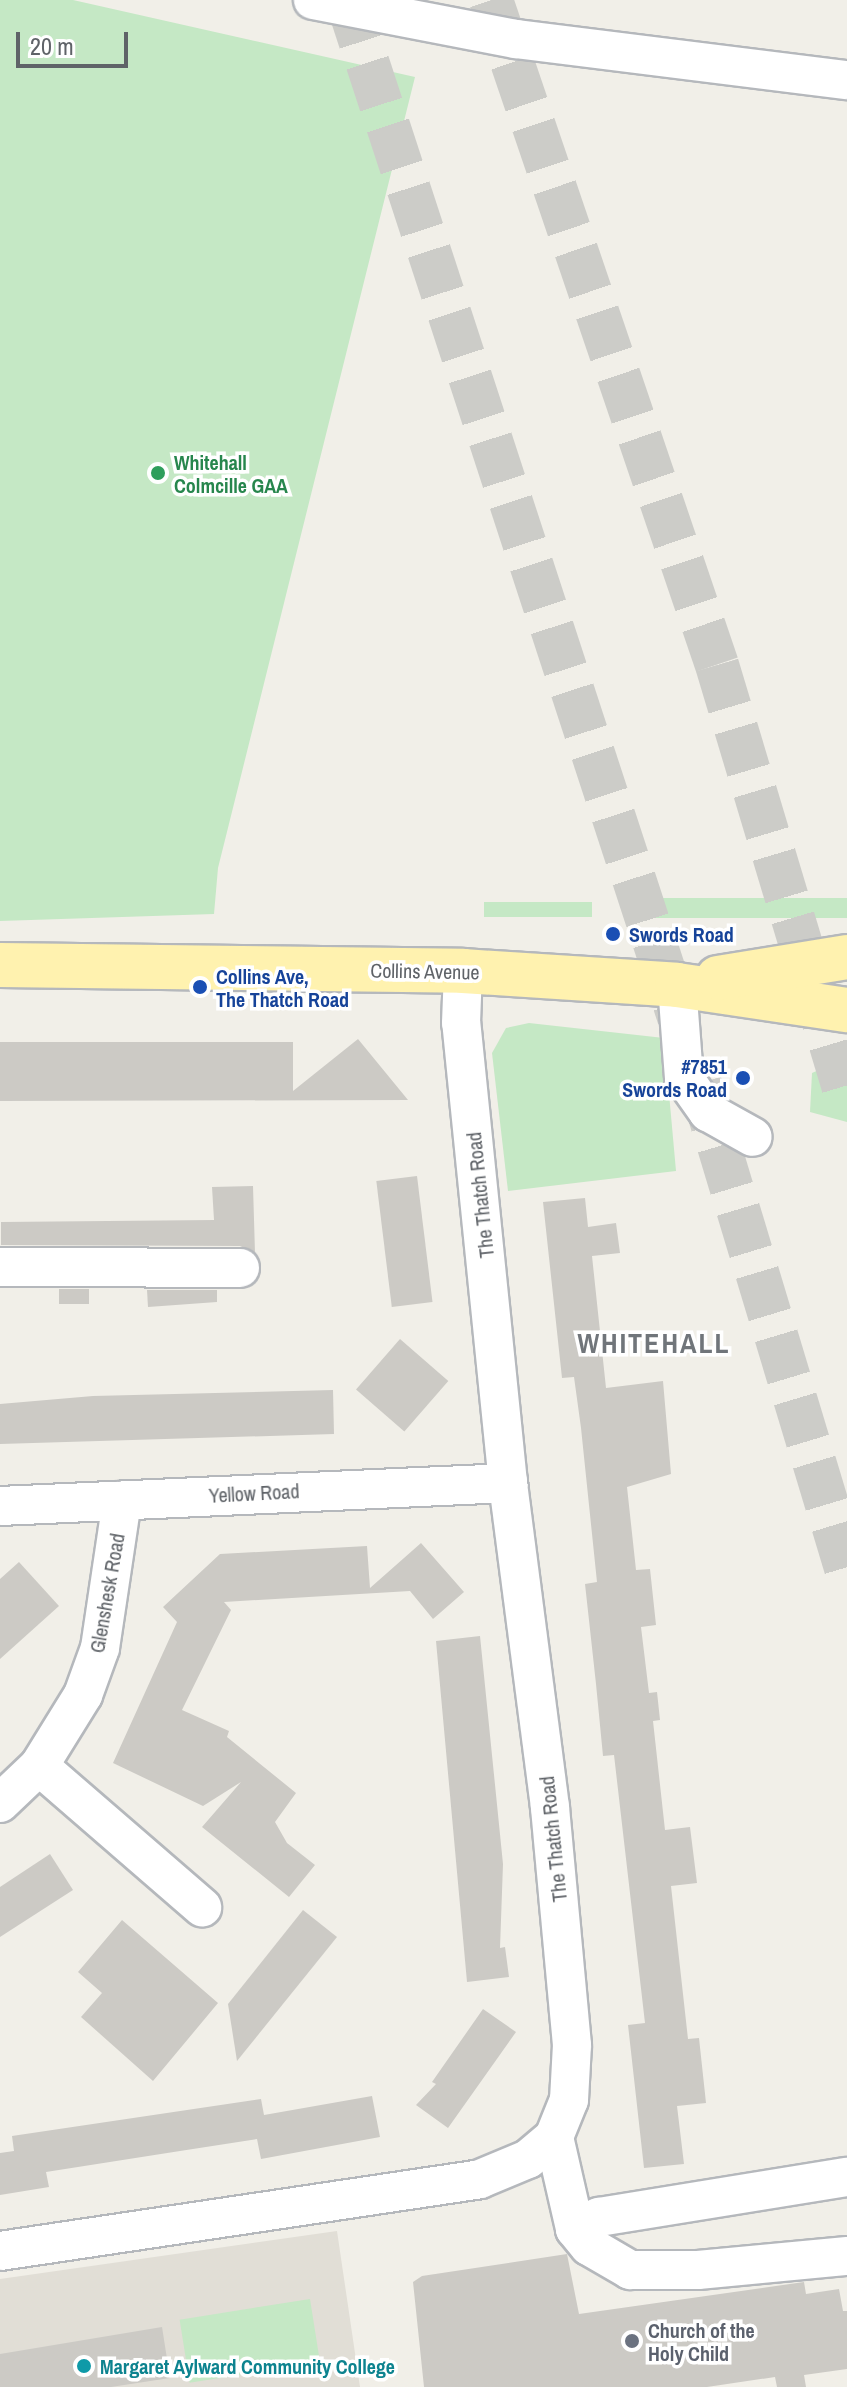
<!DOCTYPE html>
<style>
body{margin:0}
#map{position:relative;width:847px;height:2387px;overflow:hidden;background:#f1efe8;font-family:"Archivo Narrow",sans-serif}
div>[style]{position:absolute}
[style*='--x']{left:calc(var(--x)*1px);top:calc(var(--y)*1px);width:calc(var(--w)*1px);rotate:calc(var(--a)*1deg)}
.education>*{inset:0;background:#e1ded6}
.green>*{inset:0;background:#c5e8c5;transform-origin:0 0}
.building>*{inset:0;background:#cccac5;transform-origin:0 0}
.highway-tunnel>*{height:44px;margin-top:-22px;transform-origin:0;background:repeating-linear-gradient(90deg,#ccccc8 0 44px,transparent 0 66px)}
.roads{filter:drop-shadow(2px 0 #b5b8bc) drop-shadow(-2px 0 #b5b8bc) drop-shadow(0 2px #b5b8bc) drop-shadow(0 -2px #b5b8bc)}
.minor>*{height:38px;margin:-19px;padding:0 19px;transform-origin:19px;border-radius:19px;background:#fff}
.major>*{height:44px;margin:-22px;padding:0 22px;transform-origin:22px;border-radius:22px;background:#fff2af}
.dots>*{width:22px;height:22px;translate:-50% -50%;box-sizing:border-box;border:4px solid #fff;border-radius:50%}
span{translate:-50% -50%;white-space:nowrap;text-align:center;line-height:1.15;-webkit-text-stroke:7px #fff;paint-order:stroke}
.leisure-label{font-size:20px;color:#27864d;font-weight:700}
.left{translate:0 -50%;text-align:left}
.transit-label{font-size:20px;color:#164399;font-weight:700}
.right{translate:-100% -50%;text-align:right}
.street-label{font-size:20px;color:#5f6368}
.worship-label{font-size:20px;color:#5b616d;font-weight:700}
.culture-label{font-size:20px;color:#0d838f;font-weight:700}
.district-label{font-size:28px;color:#70757a;font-weight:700;letter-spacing:2px}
.scale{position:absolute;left:16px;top:32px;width:112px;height:36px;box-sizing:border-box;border:4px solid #5f6368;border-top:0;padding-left:10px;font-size:24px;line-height:28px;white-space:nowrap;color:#5f6368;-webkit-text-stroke:6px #fff;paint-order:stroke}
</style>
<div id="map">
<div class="education">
<i style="clip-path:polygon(337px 2231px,360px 2387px,0 2387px,0 2279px)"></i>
</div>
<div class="green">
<i style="clip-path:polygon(0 0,73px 0,415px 77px,218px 868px,214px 914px,0 921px)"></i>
<i style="left:847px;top:898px;width:20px;height:216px;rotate:90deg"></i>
<i style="left:592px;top:902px;width:15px;height:108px;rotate:90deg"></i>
<i style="clip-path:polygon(529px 1023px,664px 1038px,676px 1171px,508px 1191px,492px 1053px,506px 1028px)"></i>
<i style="clip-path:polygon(821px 1069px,847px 1074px,847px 1122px,810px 1112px,812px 1073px)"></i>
<i style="left:310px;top:2299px;width:64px;height:132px;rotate:81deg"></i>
</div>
<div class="building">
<i style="clip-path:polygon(358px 1039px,408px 1100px,0 1101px,0 1042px,293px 1042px,293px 1091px)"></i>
<i style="left:417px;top:1176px;width:127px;height:41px;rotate:83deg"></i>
<i style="clip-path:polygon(253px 1186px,255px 1253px,240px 1246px,1px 1245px,1px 1222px,214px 1220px,212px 1187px)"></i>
<i style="clip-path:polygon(585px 1198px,588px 1227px,616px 1223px,620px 1253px,592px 1256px,606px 1388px,663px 1381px,671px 1474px,627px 1487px,636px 1570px,650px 1569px,656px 1625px,641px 1627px,649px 1693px,657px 1692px,660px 1720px,653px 1721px,665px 1830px,690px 1827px,697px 1883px,671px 1886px,688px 2039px,699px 2038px,706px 2103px,677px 2106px,684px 2164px,644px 2168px,628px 2025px,645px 2023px,614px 1755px,603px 1756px,596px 1684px,585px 1584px,597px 1582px,581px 1428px,574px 1377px,562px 1378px,543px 1202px)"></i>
<i style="left:59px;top:1289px;width:30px;height:15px"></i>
<i style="clip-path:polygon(147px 1290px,217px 1290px,217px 1302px,148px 1307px)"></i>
<i style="left:400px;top:1339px;width:64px;height:67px;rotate:41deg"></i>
<i style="clip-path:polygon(333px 1390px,334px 1434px,0 1444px,0 1404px,93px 1396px)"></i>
<i style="clip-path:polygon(421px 1543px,464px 1592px,433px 1619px,410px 1591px,224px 1602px,231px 1610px,182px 1710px,229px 1731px,227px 1737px,296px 1793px,275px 1822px,287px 1843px,315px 1865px,289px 1897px,202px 1827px,241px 1782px,203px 1806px,113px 1763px,177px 1622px,163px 1607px,220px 1554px,367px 1546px,370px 1588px)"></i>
<i style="clip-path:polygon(19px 1562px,59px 1606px,0 1659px,0 1579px)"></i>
<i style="clip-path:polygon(480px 1636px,503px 1864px,500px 1948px,505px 1947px,509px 1977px,467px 1982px,436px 1641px)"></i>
<i style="clip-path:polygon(50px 1854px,73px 1890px,0 1937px,0 1887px)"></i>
<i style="clip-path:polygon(303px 1910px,337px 1937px,237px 2061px,228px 2004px)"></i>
<i style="clip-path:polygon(122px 1920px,218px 2003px,153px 2081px,81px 2017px,102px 1993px,78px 1972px)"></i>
<i style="clip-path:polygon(483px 2009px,516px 2032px,448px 2128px,416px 2105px,436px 2084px,432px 2082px)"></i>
<i style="clip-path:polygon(372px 2096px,380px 2137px,261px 2159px,257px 2139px,180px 2151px,46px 2172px,49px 2187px,0 2195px,0 2153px,14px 2151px,12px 2136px,261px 2099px,264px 2115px)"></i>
<i style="clip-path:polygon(567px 2254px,579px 2314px,804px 2282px,806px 2294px,839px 2289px,843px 2311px,847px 2311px,847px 2369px,804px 2375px,806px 2387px,777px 2387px,775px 2377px,707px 2387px,424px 2387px,413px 2282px,422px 2276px)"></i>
<i style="clip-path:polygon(162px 2327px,170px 2378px,111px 2387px,0 2387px,0 2354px)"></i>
</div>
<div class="highway-tunnel">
<i style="--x:347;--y:0;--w:1070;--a:71.92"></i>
<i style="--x:491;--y:0;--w:702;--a:71.23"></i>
<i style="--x:717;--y:665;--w:451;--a:73.3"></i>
<i style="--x:700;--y:1083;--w:510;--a:73.24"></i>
</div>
<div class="roads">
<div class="minor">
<i style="--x:313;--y:0;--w:207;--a:10.9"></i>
<i style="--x:516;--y:39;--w:334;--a:7.1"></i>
<i style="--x:677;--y:985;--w:93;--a:85.7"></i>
<i style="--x:684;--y:1078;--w:42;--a:54.8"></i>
<i style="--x:708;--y:1112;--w:51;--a:29.1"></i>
<i style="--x:0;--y:1267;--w:240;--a:0.2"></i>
<i style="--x:0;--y:1506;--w:509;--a:-2.59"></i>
<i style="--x:39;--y:1766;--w:216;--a:40.9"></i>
<i style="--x:0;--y:1803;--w:54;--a:-43.5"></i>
<i style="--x:39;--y:1766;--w:84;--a:-58.2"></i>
<i style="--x:83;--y:1695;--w:50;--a:-70.1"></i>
<i style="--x:100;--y:1648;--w:149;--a:-81.5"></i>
<i style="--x:554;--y:2137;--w:94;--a:77.1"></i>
<i style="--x:575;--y:2229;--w:27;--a:-27"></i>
<i style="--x:599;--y:2217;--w:251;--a:-9.2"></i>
<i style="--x:575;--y:2229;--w:22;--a:51"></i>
<i style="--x:589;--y:2246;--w:48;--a:30.3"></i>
<i style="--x:630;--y:2270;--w:68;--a:0"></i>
<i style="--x:698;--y:2270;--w:150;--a:-5.4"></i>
<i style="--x:0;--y:2251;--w:485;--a:-8.5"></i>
<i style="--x:480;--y:2179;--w:52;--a:-22.6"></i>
<i style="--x:528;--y:2159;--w:34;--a:-40"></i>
<i style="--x:554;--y:2137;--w:40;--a:-68"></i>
<i style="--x:569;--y:2100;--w:55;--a:-86.9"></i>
<i style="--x:572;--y:2045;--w:239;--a:-95.3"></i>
<i style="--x:550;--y:1807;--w:327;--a:-97.4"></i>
<i style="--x:508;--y:1483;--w:462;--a:-95.8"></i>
<i style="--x:461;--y:1023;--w:52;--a:-87.8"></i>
</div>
<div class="major">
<i style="--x:0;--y:965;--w:463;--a:0.7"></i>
<i style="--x:463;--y:971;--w:214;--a:3.7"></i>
<i style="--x:677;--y:985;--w:172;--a:8.4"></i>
<i style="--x:718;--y:978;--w:131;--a:-9.2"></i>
</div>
</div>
<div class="dots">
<i style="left:158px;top:473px;background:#2e9e5b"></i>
<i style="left:613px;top:934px;background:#1a4fb4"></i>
<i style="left:200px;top:987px;background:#1a4fb4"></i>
<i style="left:743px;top:1078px;background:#1a4fb4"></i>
<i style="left:632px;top:2341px;background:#6b7280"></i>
<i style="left:84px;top:2366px;background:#0f9aa8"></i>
</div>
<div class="leisure-label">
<span class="left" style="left:174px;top:474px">Whitehall<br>Colmcille GAA</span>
</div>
<div class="transit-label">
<span class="left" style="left:629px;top:934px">Swords Road</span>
<span class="left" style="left:216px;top:988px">Collins Ave,<br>The Thatch Road</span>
<span class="right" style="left:727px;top:1078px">#7851<br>Swords Road</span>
</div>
<div class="street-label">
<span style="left:425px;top:971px;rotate:1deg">Collins Avenue</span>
<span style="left:480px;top:1195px;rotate:-96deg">The Thatch Road</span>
<span style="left:254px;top:1493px;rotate:-3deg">Yellow Road</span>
<span style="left:107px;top:1593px;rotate:-80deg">Glenshesk Road</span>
<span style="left:553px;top:1839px;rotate:-96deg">The Thatch Road</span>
</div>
<div class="worship-label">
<span class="left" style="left:648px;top:2342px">Church of the<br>Holy Child</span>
</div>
<div class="culture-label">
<span class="left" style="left:100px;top:2366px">Margaret Aylward Community College</span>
</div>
<div class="district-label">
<span style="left:654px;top:1343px">WHITEHALL</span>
</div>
<div class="scale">20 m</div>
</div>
